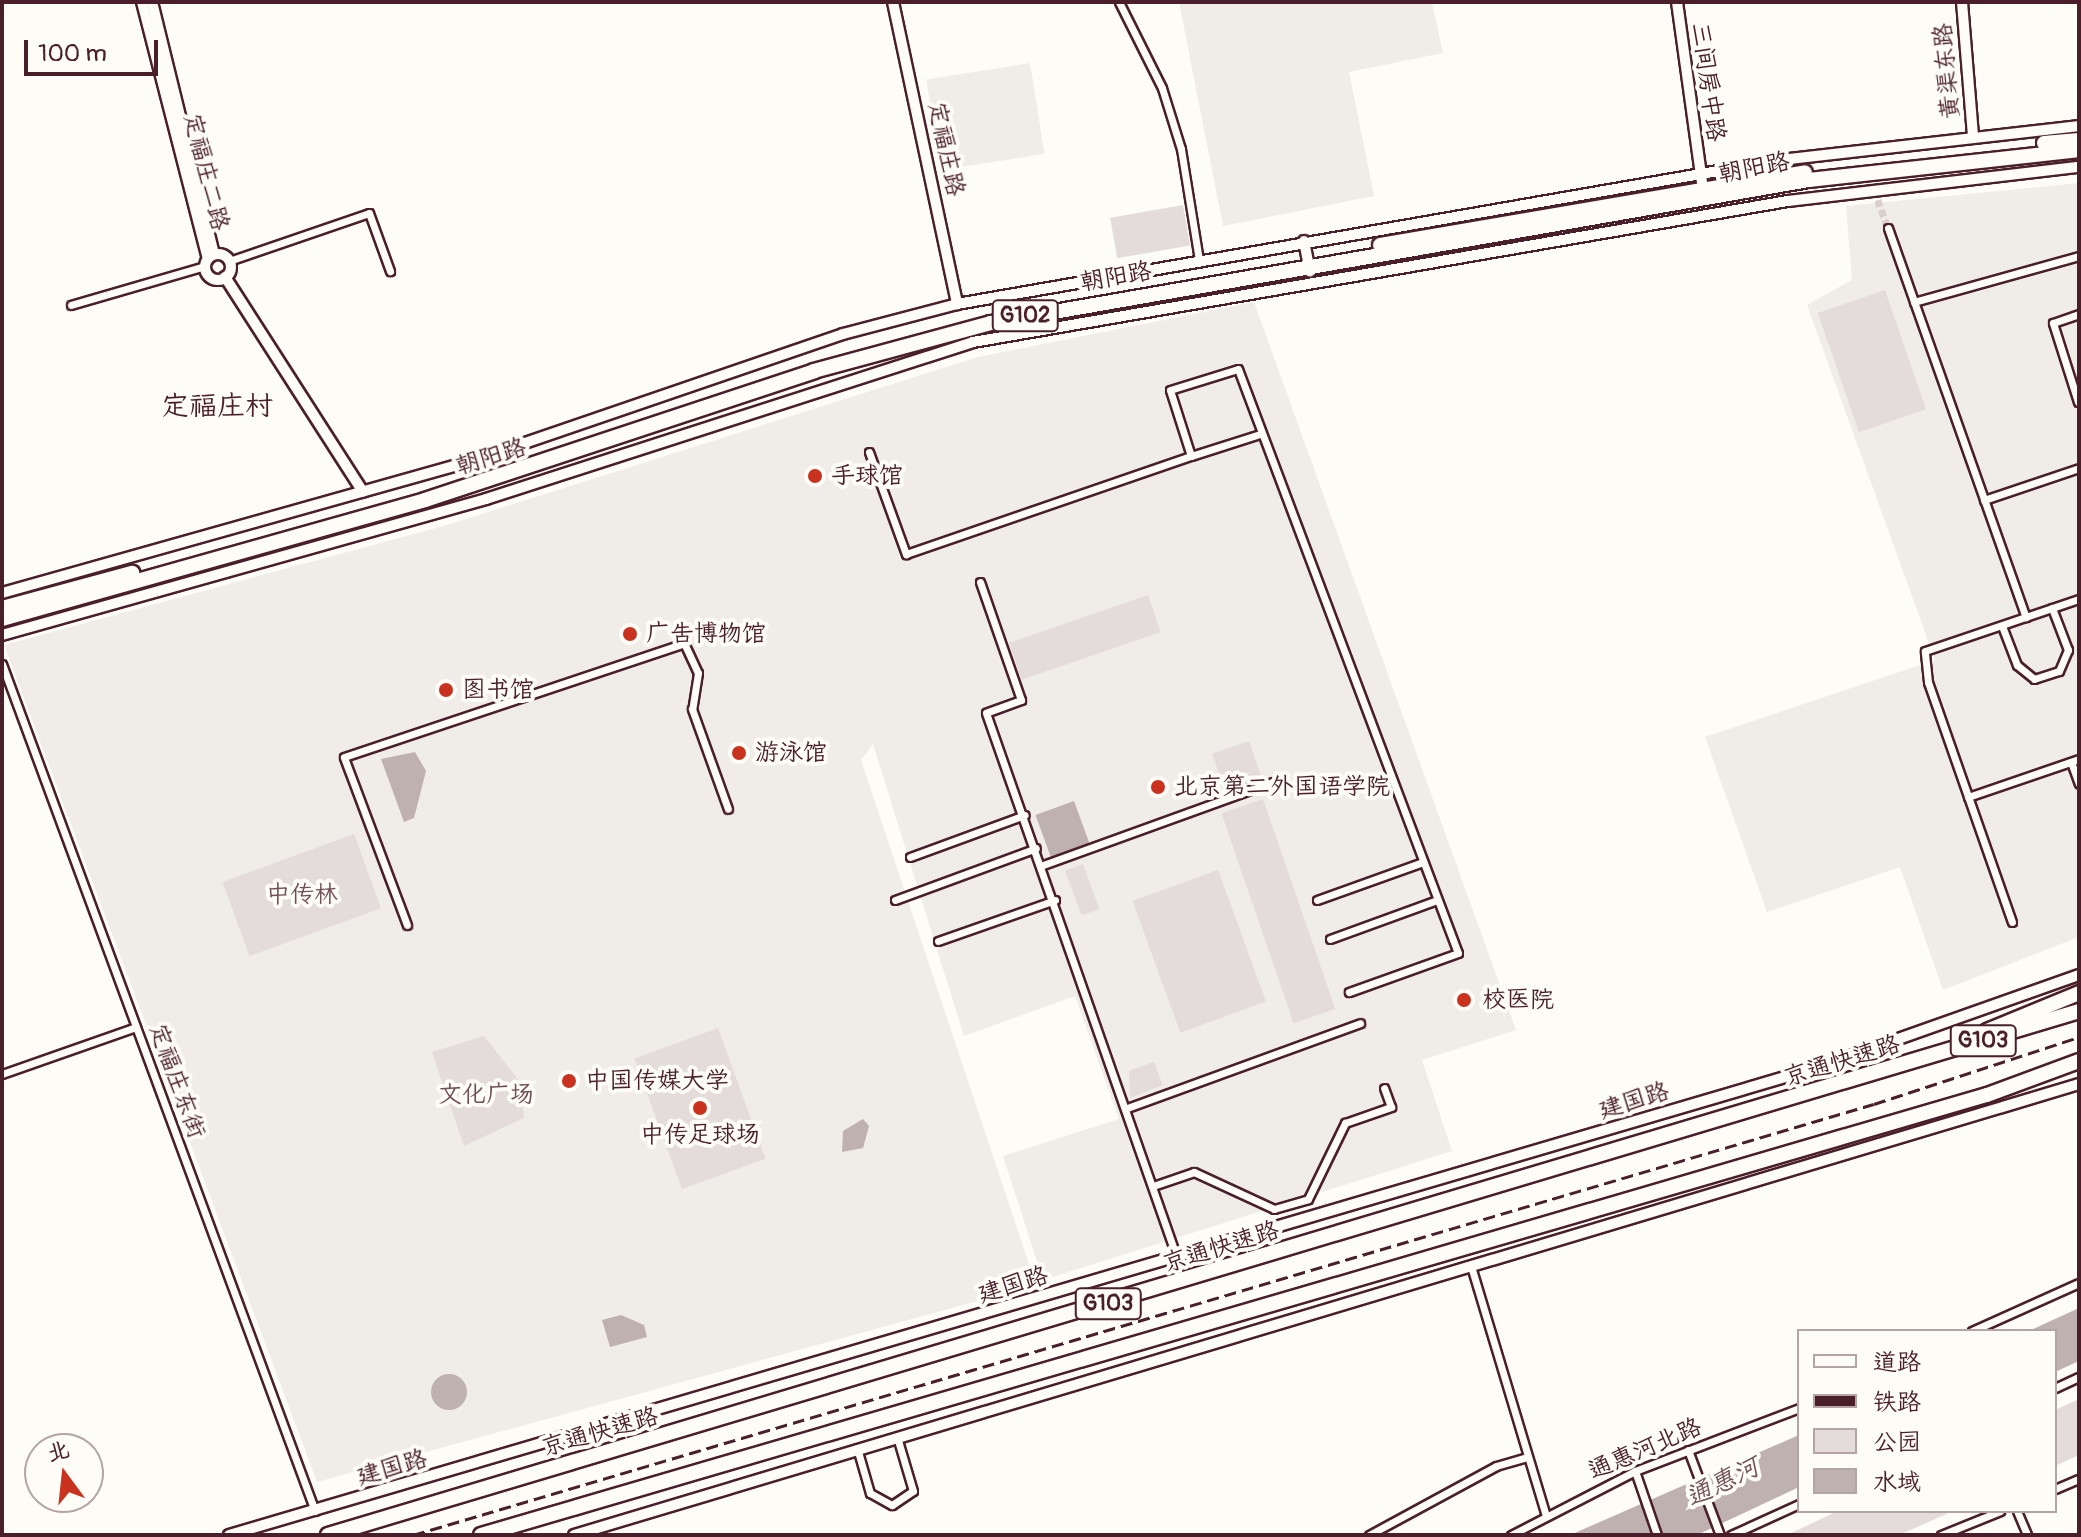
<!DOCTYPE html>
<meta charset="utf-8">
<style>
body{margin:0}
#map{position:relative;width:2081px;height:1537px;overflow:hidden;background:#fdfcf7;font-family:Pangolin,"LXGW WenKai TC",sans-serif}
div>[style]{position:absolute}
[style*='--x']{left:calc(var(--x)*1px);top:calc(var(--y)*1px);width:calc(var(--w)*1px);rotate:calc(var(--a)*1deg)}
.built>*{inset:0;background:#f0ece8;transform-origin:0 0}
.green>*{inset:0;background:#e3dcda;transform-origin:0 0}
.water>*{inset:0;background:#c0b1b1;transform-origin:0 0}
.round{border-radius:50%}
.street-tunnel>*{height:7px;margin-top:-3.5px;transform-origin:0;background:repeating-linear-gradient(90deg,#d9d0ce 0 7px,transparent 0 10.5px)}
.roads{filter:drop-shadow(2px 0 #4a1f2b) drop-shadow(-2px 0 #4a1f2b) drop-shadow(0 2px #4a1f2b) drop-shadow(0 -2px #4a1f2b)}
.street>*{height:7px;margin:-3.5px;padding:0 3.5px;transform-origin:3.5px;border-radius:3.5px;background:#fdfcf7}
.secondary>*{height:10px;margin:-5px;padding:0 5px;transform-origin:5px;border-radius:5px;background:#fdfcf7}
.secondary>.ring{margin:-5px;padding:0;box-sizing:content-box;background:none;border:10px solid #fdfcf7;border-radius:50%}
.highway>*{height:14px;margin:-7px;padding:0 7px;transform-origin:7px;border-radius:7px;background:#fdfcf7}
.rail>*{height:3px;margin-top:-1.5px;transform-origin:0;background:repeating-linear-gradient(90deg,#4a1f2b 0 12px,transparent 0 18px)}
.dots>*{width:22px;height:22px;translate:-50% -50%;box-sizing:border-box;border:4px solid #fdfcf7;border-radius:50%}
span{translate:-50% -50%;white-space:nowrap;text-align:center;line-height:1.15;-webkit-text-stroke:8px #fdfcf7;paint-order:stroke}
.shield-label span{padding:2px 6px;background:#fdfcf7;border:2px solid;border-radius:6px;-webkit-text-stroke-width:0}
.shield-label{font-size:22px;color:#4a1f2b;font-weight:700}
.street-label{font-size:24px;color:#4a1f2b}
.poi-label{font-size:24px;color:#4a1f2b}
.left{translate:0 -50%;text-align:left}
.park-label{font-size:24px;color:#704e57}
.water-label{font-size:26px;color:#73525a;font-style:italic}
.quarter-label{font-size:28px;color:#4a1f2b}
.frame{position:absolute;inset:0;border:4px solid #4a1f2b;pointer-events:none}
.legend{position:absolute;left:1797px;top:1329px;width:260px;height:184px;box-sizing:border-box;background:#fdfcf7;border:2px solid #b5a4a5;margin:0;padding:10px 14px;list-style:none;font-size:24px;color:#4a1f2b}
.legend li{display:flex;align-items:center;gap:16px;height:40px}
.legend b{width:40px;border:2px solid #b5a4a5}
.north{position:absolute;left:24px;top:1433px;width:80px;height:80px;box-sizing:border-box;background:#fdfcf7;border:2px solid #b5a4a5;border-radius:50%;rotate:345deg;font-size:22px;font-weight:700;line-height:32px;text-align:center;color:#4a1f2b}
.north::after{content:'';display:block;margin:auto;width:28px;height:36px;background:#c8321e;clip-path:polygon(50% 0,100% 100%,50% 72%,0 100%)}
.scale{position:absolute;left:24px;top:40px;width:134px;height:36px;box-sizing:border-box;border:4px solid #4a1f2b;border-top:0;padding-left:10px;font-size:24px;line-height:28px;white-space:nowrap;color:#4a1f2b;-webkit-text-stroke:6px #fdfcf7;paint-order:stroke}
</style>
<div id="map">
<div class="built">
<i style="clip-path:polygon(1179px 2px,1432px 2px,1443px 53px,1349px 72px,1374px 196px,1223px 226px)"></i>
<i style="left:1030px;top:63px;width:92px;height:105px;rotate:81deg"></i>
<i style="clip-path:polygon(2079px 183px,2079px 937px,1943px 990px,1900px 867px,1767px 912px,1705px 737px,1935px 660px,1807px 305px,1852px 280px,1846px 206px)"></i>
<i style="clip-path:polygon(1254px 302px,1516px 1030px,1422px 1060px,1452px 1151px,1043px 1280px,1003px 1156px,1119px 1119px,1075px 996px,964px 1036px,873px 744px,861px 760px,1036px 1285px,317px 1482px,4px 645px,447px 525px,978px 357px)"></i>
</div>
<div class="green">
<i style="left:1183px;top:205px;width:41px;height:74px;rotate:80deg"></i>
<i style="left:1885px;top:290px;width:126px;height:71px;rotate:71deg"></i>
<i style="left:1148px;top:595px;width:39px;height:147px;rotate:71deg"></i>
<i style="left:1249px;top:741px;width:40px;height:39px;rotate:71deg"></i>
<i style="left:1263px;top:799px;width:222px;height:44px;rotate:71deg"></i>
<i style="left:354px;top:834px;width:79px;height:140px;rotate:70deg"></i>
<i style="left:1083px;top:864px;width:48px;height:19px;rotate:70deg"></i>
<i style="left:1218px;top:870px;width:140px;height:91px;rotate:70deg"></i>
<i style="left:718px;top:1028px;width:139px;height:89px;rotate:70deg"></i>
<i style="clip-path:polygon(484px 1036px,520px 1082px,524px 1118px,464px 1146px,432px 1052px)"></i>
<i style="clip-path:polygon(1154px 1062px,1163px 1085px,1130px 1098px,1129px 1071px)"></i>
<i style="clip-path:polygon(2079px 1399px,2079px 1455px,2055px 1466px,2055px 1410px)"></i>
<i style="clip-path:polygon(1838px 1511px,1953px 1511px,1899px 1535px,1787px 1535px)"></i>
</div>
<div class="water">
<i style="clip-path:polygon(415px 752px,426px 771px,414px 818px,404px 822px,381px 759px)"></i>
<i style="left:1074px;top:801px;width:45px;height:41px;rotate:70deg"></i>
<i style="clip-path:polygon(863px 1119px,869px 1126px,863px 1148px,842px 1152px,843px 1131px)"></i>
<i style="clip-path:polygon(2079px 1308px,2079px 1361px,2055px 1372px,2055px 1331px,2029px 1331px)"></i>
<i style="clip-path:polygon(621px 1315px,644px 1325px,647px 1337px,610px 1347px,602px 1320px)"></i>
<i class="round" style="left:431px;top:1374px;width:36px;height:36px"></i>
<i style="clip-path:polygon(1799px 1435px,1799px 1487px,1697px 1535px,1570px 1535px)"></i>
</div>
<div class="street-tunnel">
<i style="--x:1874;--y:190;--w:40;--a:69.8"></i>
</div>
<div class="roads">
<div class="street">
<i style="--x:1119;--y:2;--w:96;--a:63.4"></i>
<i style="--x:1162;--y:88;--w:64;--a:72.7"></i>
<i style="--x:1181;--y:149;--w:112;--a:80.8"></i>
<i style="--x:1888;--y:228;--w:413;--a:70.5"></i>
<i style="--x:229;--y:261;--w:148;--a:-18.9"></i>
<i style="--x:369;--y:213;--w:62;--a:70.1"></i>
<i style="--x:1914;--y:302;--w:171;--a:-15.6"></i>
<i style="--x:71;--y:305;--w:140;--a:-16.2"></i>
<i style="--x:2078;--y:402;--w:83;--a:-107.6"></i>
<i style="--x:2053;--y:323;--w:28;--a:-19"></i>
<i style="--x:1260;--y:434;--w:72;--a:162.3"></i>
<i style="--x:1191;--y:456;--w:69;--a:-107.7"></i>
<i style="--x:1170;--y:390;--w:71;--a:-17.2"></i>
<i style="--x:1238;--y:369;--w:624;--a:69.36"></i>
<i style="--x:1458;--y:953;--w:116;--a:160.3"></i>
<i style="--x:869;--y:452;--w:109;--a:70.1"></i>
<i style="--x:906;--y:554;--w:301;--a:-19"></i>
<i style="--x:1984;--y:500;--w:100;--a:-18.6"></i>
<i style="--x:980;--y:582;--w:125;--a:70.8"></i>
<i style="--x:1021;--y:700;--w:37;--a:160"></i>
<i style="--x:986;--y:713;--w:577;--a:70.69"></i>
<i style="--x:2002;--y:626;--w:42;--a:69"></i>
<i style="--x:2017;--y:665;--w:22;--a:39"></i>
<i style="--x:2034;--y:679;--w:26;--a:-18"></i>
<i style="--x:2059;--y:671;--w:23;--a:-67"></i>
<i style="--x:2068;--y:650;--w:45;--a:-110.9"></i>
<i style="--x:2;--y:664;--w:903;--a:69.72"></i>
<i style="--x:2071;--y:762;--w:23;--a:70"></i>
<i style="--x:1968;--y:797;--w:117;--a:-18.9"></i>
<i style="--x:910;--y:857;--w:122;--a:-20.1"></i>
<i style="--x:1043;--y:865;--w:244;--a:-19.9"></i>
<i style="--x:895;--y:900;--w:150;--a:-20.2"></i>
<i style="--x:1317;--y:900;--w:113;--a:-19.7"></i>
<i style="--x:2012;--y:922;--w:254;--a:-109.3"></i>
<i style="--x:1928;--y:682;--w:31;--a:-96"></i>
<i style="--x:1925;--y:651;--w:163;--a:-18.7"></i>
<i style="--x:407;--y:925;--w:179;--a:-110.6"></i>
<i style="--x:344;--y:757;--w:359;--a:-18.5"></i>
<i style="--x:684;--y:643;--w:33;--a:65"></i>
<i style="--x:698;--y:673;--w:36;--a:99"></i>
<i style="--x:692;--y:709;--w:106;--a:70.2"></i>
<i style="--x:1330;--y:939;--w:114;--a:-20"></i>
<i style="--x:938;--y:941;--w:124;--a:-19.3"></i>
<i style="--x:2;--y:1074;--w:142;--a:-19.3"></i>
<i style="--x:1127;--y:1108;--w:248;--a:-20"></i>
<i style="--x:1153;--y:1186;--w:43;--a:-18.9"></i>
<i style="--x:1194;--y:1172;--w:88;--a:24.8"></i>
<i style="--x:1274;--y:1209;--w:35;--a:-16"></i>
<i style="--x:1308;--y:1199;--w:85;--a:-64"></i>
<i style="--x:1345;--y:1123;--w:49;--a:-19.2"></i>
<i style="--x:1391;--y:1107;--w:20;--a:-110"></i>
<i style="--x:1471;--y:1266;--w:261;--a:73.3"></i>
<i style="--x:1972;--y:1331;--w:117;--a:-24.2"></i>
<i style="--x:2055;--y:1388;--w:26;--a:-25"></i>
<i style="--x:857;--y:1448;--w:47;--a:73.9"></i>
<i style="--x:870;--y:1493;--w:25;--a:29"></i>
<i style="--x:892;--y:1505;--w:25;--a:-34"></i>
<i style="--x:913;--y:1491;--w:56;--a:-106.5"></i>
<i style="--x:1688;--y:1450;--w:91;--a:69.4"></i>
<i style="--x:1635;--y:1471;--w:68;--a:71"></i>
<i style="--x:2055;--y:1489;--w:26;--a:-23"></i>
<i style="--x:2017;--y:1511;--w:26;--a:67"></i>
<i style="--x:1369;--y:1535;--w:145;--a:-28.5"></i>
<i style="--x:1496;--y:1466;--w:33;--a:-16"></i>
<i style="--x:1511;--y:1535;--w:140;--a:-27.3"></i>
<i style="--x:1635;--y:1471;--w:176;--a:-21"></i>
<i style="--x:1731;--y:1535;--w:75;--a:-24.5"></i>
<i style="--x:1941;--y:1535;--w:64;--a:-22.1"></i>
</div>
<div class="secondary">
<i style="--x:142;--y:2;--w:265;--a:75.6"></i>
<i style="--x:152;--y:2;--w:260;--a:76.2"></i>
<i style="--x:893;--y:2;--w:309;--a:78"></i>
<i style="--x:1677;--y:2;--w:182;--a:82.1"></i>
<i style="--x:1962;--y:2;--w:134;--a:85.3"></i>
<i style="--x:1304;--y:241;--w:31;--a:79"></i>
<i class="ring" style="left:205px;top:254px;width:16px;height:16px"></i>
<i style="--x:225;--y:277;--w:255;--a:57.3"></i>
<i style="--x:2;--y:593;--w:491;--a:-15.7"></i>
<i style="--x:475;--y:460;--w:389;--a:-18.9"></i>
<i style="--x:843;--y:334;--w:118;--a:-14.7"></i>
<i style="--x:957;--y:304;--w:836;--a:-9.91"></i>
<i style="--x:1781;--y:160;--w:300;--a:-6.5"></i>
<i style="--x:2;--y:635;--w:503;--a:-15.69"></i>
<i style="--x:486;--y:499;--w:512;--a:-17.87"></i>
<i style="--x:973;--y:342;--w:827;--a:-9.82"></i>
<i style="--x:1788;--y:201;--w:293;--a:-6.7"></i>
<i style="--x:229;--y:1535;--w:1657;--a:-16.4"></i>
<i style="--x:1819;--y:1067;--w:276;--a:-19.5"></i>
<i style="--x:574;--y:1535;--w:1571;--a:-16.68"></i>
</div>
<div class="highway">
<i style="--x:2044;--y:143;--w:35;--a:-5"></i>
<i style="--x:1380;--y:245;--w:431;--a:-9.7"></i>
<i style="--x:2;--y:608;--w:135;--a:-15.1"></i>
<i style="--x:2;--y:619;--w:439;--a:-15.7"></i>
<i style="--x:425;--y:500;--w:410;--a:-18.3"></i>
<i style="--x:814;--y:371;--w:183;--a:-15.2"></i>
<i style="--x:991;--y:323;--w:830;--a:-9.92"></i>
<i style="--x:1809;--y:180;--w:272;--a:-6.3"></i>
<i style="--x:1987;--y:1031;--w:100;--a:-22.4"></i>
<i style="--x:328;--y:1535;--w:1828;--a:-16.66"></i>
<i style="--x:481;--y:1535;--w:1569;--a:-16.29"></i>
<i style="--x:1987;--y:1095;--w:98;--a:-20.3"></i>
</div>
</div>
<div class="rail">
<i style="--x:413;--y:1535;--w:1523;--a:-16.44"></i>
<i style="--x:1874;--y:1104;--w:216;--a:-18.1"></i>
</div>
<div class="dots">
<i style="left:815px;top:476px;background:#c8321e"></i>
<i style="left:630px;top:634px;background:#c8321e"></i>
<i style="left:446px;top:690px;background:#c8321e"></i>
<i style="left:739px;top:753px;background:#c8321e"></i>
<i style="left:1158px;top:787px;background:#c8321e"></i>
<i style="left:1464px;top:1000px;background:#c8321e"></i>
<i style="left:569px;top:1081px;background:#c8321e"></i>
<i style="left:700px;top:1108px;background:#c8321e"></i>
</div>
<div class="shield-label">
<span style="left:1025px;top:316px">G102</span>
<span style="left:1983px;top:1041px">G103</span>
<span style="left:1108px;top:1304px">G103</span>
</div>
<div class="street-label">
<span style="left:1947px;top:71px;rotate:-95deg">黄渠东路</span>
<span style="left:1708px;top:82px;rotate:82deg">三间房中路</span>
<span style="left:946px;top:149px;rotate:78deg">定福庄路</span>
<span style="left:1754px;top:168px;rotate:-11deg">朝阳路</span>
<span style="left:206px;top:172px;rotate:76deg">定福庄二路</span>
<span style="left:1116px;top:277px;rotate:-10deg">朝阳路</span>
<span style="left:491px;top:457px;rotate:-17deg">朝阳路</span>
<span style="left:1842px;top:1061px;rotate:-17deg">京通快速路</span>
<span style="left:177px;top:1081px;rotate:70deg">定福庄东街</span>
<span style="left:1634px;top:1101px;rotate:-17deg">建国路</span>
<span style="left:1221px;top:1247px;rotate:-17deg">京通快速路</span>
<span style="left:1013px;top:1285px;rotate:-17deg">建国路</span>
<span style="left:600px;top:1432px;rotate:-16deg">京通快速路</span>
<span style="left:1645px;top:1449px;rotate:-23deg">通惠河北路</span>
<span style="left:392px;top:1468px;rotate:-16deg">建国路</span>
</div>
<div class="poi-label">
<span class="left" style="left:831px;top:476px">手球馆</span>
<span class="left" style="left:646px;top:634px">广告博物馆</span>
<span class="left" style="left:462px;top:690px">图书馆</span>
<span class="left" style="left:755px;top:753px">游泳馆</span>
<span class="left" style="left:1174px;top:787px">北京第二外国语学院</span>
<span class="left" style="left:1482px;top:1000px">校医院</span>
<span class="left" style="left:585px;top:1081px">中国传媒大学</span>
<span style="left:700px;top:1135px">中传足球场</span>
</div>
<div class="park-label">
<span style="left:302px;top:895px">中传林</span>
<span style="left:486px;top:1095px">文化广场</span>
</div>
<div class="water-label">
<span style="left:1723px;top:1483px;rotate:-26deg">通惠河</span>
</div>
<div class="quarter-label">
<span style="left:217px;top:407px">定福庄村</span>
</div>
<div class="frame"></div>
<ul class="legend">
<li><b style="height:10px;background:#fdfcf7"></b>道路</li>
<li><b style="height:10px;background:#4a1f2b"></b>铁路</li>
<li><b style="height:22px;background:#e3dcda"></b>公园</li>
<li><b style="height:22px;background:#c0b1b1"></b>水域</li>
</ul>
<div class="north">北</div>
<div class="scale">100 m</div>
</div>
